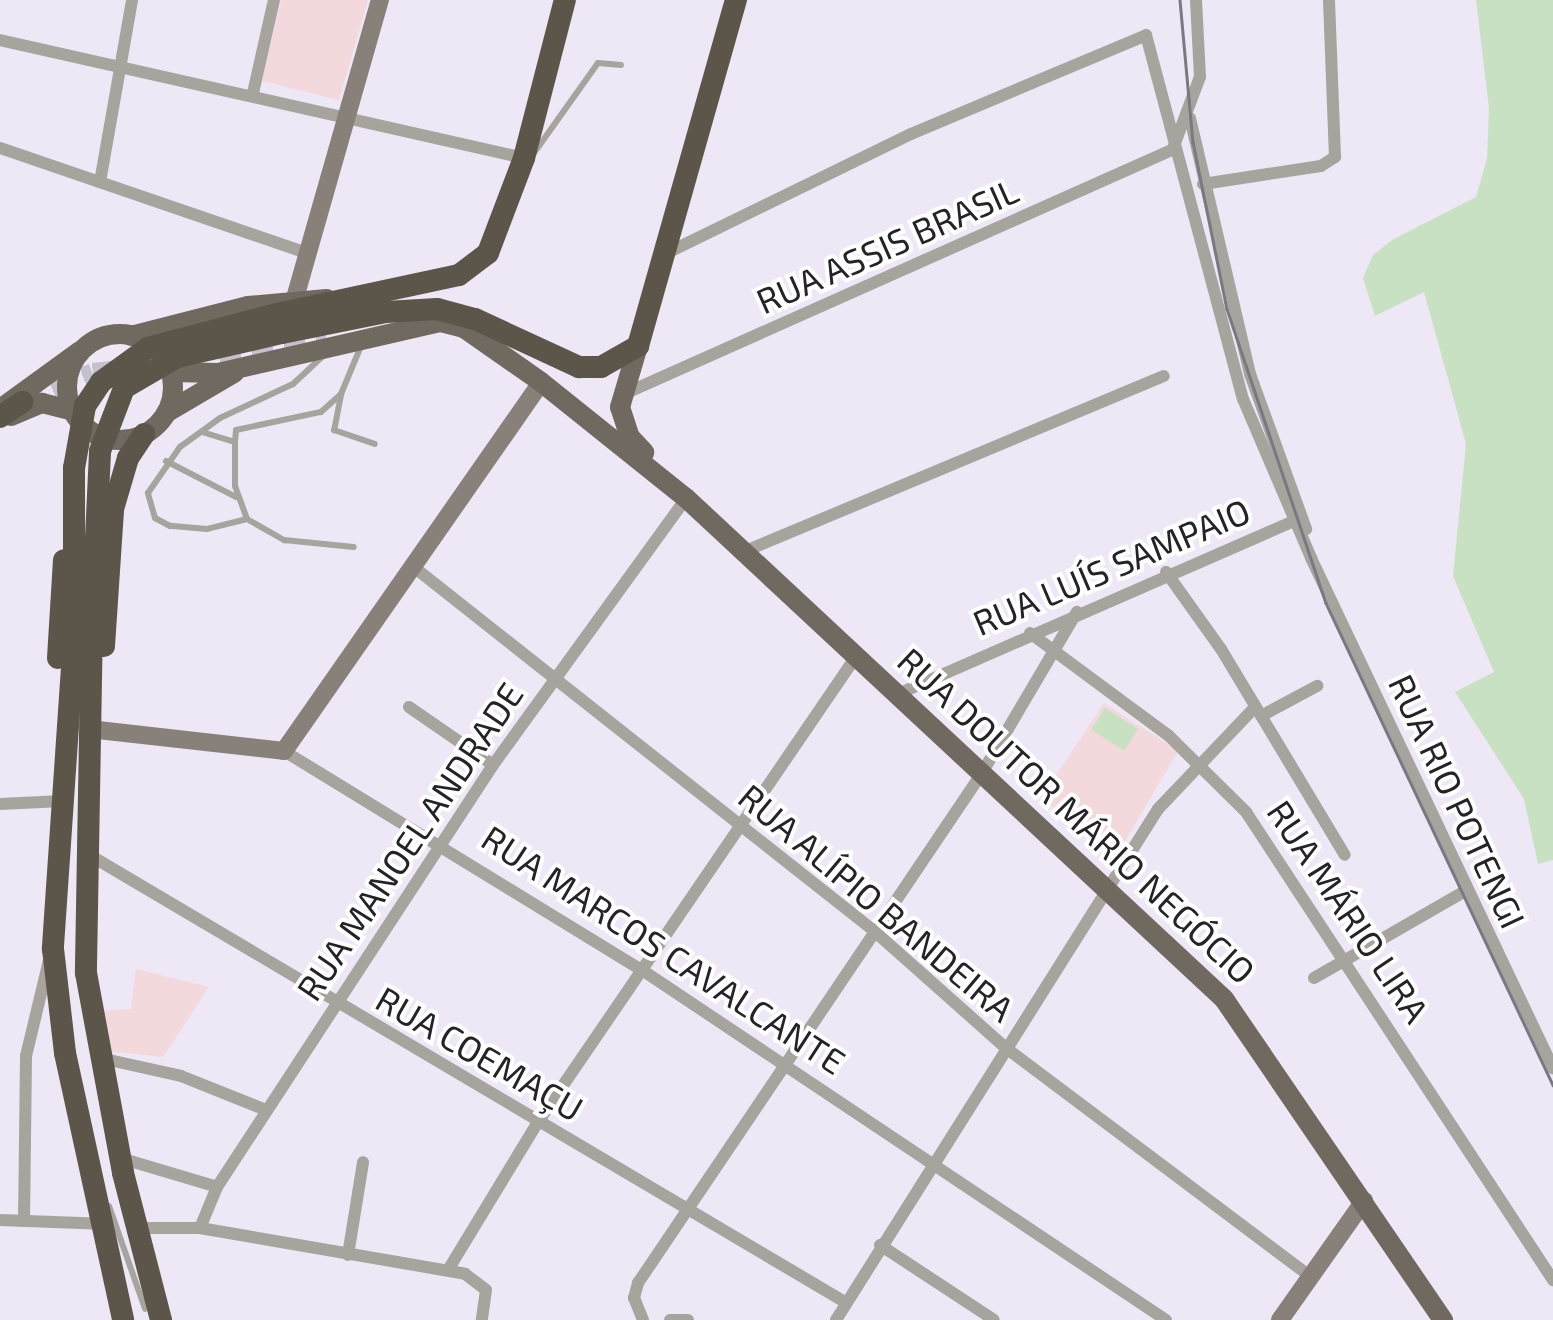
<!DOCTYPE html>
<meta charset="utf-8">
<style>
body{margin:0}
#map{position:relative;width:1553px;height:1320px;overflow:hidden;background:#ede7f6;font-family:"Exo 2",sans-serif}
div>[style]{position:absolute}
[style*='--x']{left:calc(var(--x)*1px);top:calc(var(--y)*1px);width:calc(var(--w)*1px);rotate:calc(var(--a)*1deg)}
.education>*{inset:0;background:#f3d8dc}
.green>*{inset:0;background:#c9e1c3;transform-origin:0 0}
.highway-tunnel>*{height:22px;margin-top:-11px;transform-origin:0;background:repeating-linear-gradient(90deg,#c5c0cd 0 22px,transparent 0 33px)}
.lane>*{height:6px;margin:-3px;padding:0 3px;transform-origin:3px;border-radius:3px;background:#a7a39d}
.street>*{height:12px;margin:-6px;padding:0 6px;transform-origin:6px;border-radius:6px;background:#a7a39d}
.secondary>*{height:18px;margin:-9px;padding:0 9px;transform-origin:9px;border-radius:9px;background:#878179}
.primary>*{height:20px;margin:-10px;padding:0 10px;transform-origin:10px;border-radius:10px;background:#70695f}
.primary>.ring{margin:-10px;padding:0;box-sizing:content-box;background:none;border:20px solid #70695f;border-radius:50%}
.highway>*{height:22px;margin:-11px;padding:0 11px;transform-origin:11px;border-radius:11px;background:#5c5549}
.tram>*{height:2.5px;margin:-1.25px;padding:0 1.25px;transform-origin:1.25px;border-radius:1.25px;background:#7c7881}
.highway-bridge>*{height:22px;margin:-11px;padding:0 11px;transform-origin:11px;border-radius:11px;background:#5c5549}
span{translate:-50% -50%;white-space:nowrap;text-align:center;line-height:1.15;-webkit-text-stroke:8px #fff;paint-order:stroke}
.street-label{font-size:35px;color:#252328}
</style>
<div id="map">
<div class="education">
<i style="clip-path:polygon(281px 0,368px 0,339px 100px,262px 81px)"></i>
<i style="clip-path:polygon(1104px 703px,1178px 751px,1113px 862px,1042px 797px)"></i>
<i style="clip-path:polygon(136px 969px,209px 987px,163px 1057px,107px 1051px,102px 1011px,131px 1009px)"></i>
</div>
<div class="green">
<i style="clip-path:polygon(1476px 0,1553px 0,1553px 860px,1538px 864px,1524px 799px,1455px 692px,1494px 672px,1453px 576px,1466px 444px,1424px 292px,1375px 316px,1363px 278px,1373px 255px,1392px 240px,1476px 197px,1487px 159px,1489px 108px)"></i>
<i style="left:1105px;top:708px;width:39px;height:26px;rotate:32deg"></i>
</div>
<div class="highway-tunnel">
<i style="--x:219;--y:358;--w:109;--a:-12.1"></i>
<i style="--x:22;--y:402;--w:76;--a:-21.5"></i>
<i style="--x:93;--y:374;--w:30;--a:-6"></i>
</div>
<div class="lane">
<i style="--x:534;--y:153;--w:110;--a:-54.6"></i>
<i style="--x:598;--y:63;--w:23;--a:5"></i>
<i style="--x:341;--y:395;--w:36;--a:101"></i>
<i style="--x:334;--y:430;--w:43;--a:18.9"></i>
<i style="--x:202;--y:432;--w:34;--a:17"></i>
<i style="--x:235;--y:442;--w:12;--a:-85"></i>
<i style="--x:236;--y:430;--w:87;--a:-12"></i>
<i style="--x:321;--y:412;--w:27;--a:-42"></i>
<i style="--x:341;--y:394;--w:52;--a:-67.4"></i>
<i style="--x:235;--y:442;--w:44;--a:90"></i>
<i style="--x:235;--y:486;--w:35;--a:70"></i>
<i style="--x:247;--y:519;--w:43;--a:29.6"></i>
<i style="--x:284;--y:540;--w:70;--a:5.7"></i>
<i style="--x:166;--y:461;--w:79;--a:27.2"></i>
<i style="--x:247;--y:519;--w:41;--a:166"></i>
<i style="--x:207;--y:529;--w:37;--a:-175"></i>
<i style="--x:170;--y:526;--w:17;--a:-152"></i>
<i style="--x:155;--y:518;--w:26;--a:-106"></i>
<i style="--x:148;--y:493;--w:56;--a:-55.2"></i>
<i style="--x:180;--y:447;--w:49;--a:-35.9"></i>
<i style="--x:220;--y:418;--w:81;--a:-25"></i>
<i style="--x:293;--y:384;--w:41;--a:-43"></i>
<i style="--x:109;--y:1206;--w:109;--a:70.7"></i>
</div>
<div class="street">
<i style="--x:0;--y:40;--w:537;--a:12.69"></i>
<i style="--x:253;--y:93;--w:95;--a:-77.3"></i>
<i style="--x:1190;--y:118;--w:263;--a:76.8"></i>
<i style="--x:1250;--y:374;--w:165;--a:70.1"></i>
<i style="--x:1174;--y:146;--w:74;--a:-69.4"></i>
<i style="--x:1200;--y:77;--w:77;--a:-93"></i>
<i style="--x:0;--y:148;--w:321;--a:18.9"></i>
<i style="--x:100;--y:182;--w:185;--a:-80"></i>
<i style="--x:1203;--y:184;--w:119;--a:-8.7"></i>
<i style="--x:1321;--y:166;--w:17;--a:-33"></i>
<i style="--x:1335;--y:157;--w:157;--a:-92.2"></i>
<i style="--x:667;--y:253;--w:271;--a:-26"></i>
<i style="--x:911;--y:134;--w:255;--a:-22.8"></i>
<i style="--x:1146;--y:35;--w:377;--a:75.1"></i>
<i style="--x:1243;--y:399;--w:173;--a:66.8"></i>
<i style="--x:1311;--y:558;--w:565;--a:64.62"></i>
<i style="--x:624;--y:394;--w:602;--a:-24.01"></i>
<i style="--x:743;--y:552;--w:456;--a:-22.7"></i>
<i style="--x:415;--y:568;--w:584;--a:38.32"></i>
<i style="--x:873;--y:930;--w:178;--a:41.6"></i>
<i style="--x:1006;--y:1048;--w:376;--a:36.9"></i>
<i style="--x:1166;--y:572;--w:95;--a:54.5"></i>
<i style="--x:1221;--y:649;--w:240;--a:59"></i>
<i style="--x:1030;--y:633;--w:172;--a:36.5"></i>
<i style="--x:1168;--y:735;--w:110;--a:44.6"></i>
<i style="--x:1246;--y:812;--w:560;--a:56.74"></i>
<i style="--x:898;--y:694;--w:432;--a:-23.6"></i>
<i style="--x:409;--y:707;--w:102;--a:34.6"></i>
<i style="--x:1261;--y:716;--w:64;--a:-28.2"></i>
<i style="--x:284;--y:751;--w:420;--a:31.5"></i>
<i style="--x:642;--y:970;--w:630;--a:33.74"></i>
<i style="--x:0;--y:804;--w:62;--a:-2.8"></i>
<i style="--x:86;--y:853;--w:882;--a:30.61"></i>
<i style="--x:1314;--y:978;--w:177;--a:-29.9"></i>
<i style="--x:100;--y:1058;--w:83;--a:12.5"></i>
<i style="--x:181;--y:1076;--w:92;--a:21.8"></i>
<i style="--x:120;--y:1158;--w:101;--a:16.6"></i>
<i style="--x:0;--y:1220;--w:107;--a:2.1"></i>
<i style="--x:24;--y:1221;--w:165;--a:-89.3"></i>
<i style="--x:26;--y:1056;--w:99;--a:-76.5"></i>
<i style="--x:141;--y:1228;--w:59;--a:0"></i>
<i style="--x:200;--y:1228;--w:269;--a:9.8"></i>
<i style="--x:465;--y:1274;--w:26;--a:37"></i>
<i style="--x:486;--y:1290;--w:30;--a:98"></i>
<i style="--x:200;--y:1228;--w:44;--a:-67.5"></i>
<i style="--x:217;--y:1187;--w:504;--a:-56.81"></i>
<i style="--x:493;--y:765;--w:329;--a:-54.1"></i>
<i style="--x:880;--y:1245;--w:136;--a:33.3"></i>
<i style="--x:348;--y:1255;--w:94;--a:-80.8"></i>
<i style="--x:448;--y:1270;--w:173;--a:-58.7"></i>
<i style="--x:538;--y:1122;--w:566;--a:-55.66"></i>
<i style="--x:643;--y:1320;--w:24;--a:-112"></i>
<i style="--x:634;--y:1298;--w:16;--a:-75"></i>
<i style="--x:638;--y:1283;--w:615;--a:-56"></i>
<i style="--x:982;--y:773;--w:187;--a:-59.5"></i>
<i style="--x:670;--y:1320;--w:18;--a:0"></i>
<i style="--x:836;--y:1320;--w:604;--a:-57.78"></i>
<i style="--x:1158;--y:809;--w:141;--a:-46.4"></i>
</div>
<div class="secondary">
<i style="--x:295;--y:298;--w:310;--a:-74.1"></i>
<i style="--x:89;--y:729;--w:196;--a:6.4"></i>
<i style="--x:284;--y:751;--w:450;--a:-55.1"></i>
<i style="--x:1280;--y:1320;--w:146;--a:-54.8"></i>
</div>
<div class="primary">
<i class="ring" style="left:67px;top:334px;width:86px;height:86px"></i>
<i style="--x:131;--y:336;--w:121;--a:-14.4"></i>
<i style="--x:248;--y:306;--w:79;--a:-5.1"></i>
<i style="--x:638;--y:346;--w:64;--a:106.4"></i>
<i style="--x:620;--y:407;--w:32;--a:72"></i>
<i style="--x:630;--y:437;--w:21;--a:47"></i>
<i style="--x:170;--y:372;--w:48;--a:1.2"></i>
<i style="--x:218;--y:373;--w:229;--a:-12.9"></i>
<i style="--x:441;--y:322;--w:24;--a:15"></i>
<i style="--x:464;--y:328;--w:94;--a:35"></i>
<i style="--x:541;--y:382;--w:186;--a:38.7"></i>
<i style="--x:686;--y:498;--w:735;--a:42.96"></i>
<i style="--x:1224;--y:999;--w:389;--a:55.7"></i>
<i style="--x:3;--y:407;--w:95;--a:-36"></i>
<i style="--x:166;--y:413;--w:79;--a:-30.5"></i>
<i style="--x:11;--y:416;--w:34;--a:-23"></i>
<i style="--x:42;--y:403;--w:30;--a:14"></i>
</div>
<div class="highway">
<i style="--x:277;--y:314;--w:186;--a:-12.1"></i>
<i style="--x:459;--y:275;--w:36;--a:-37"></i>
<i style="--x:488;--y:253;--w:102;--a:-69.2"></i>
<i style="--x:524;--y:158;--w:163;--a:-75.5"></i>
<i style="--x:282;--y:333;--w:106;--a:-11.4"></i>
<i style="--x:386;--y:312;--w:51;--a:-3.4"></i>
<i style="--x:437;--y:309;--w:39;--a:15"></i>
<i style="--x:475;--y:319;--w:115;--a:24.8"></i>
<i style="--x:579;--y:367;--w:22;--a:0"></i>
<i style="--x:601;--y:367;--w:43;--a:-29.6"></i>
<i style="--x:638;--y:346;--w:360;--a:-74.2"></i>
<i style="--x:0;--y:417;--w:27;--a:-34"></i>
<i style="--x:92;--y:622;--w:351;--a:91"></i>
<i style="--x:86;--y:973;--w:203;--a:79.5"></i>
<i style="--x:123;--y:1173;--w:152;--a:75.5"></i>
<i style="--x:74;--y:638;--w:312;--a:93.9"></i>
<i style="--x:53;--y:949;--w:105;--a:83.4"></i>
<i style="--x:65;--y:1053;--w:273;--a:77.7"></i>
<i style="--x:104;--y:646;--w:137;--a:-86.2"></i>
<i style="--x:113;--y:509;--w:53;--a:-73.6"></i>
<i style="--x:128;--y:458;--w:29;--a:-56"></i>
<i style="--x:58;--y:658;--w:98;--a:-86.5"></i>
</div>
<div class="tram">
<i style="--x:1180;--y:0;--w:143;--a:84.8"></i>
<i style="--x:1193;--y:142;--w:170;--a:78.5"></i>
<i style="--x:1227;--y:309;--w:310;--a:71.4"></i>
<i style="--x:1326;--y:603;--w:533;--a:64.78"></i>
</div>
<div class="highway-bridge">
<i style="--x:92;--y:622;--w:171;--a:-87.3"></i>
<i style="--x:100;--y:451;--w:67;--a:-69.1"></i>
<i style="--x:124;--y:388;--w:61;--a:-30.3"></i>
<i style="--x:177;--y:357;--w:108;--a:-12.9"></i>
<i style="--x:74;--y:638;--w:170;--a:-90"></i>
<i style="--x:74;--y:468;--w:63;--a:-79.9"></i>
<i style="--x:85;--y:406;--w:29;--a:-56"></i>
<i style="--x:101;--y:382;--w:58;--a:-35.9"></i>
<i style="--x:148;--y:348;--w:133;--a:-14.8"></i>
</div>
<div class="street-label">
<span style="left:887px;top:245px;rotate:-24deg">RUA ASSIS BRASIL</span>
<span style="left:1111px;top:566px;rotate:-23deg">RUA LUÍS SAMPAIO</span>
<span style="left:1458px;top:801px;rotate:65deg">RUA RIO POTENGI</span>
<span style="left:1077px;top:815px;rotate:43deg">RUA DOUTOR MÁRIO NEGÓCIO</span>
<span style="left:409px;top:841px;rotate:-56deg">RUA MANOEL ANDRADE</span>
<span style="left:877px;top:902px;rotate:40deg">RUA ALÍPIO BANDEIRA</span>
<span style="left:1349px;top:911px;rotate:56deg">RUA MÁRIO LIRA</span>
<span style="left:664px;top:949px;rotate:33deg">RUA MARCOS CAVALCANTE</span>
<span style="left:480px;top:1053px;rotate:30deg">RUA COEMAÇU</span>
</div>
</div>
